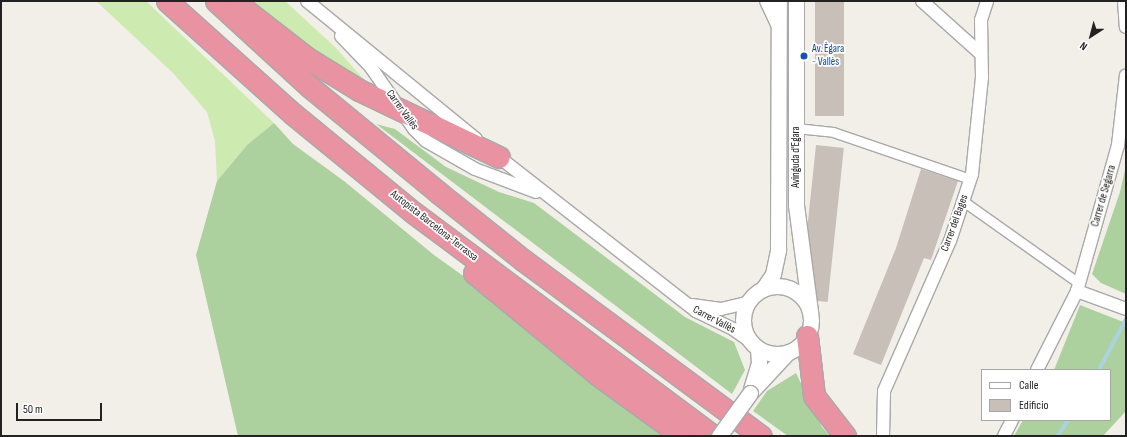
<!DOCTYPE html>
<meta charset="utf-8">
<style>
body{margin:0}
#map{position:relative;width:1127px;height:437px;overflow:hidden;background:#f2efe9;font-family:"Sofia Sans Condensed",sans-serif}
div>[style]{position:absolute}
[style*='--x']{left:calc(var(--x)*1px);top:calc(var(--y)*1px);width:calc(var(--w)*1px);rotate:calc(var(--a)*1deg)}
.grass>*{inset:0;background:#cdebb0}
.forest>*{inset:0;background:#add19e}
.stream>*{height:3.5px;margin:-1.75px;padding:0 1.75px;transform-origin:1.75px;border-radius:1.75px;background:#aad3df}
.building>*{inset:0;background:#c7bfb8;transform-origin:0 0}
.roads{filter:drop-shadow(1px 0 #a9a9a9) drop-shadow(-1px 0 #a9a9a9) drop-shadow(0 1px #a9a9a9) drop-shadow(0 -1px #a9a9a9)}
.pedestrian>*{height:9px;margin:-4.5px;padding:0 4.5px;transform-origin:4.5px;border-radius:4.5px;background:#fff}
.minor>*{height:12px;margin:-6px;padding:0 6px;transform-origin:6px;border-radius:6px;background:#fff}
.tertiary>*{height:15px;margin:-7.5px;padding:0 7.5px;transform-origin:7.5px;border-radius:7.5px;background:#fff}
.tertiary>.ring{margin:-7.5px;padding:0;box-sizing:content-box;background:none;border:15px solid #fff;border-radius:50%}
.motorway>*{height:21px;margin:-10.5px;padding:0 10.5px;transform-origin:10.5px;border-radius:10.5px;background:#e892a2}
.bridges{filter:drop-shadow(1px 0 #a9a9a9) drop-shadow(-1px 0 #a9a9a9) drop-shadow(0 1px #a9a9a9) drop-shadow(0 -1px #a9a9a9)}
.tertiary-bridge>*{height:15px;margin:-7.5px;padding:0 7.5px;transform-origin:7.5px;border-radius:7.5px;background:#fff}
.dots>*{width:11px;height:11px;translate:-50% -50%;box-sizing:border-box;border:2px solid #fff;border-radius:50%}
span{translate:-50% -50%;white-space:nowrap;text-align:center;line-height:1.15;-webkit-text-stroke:3.5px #fff;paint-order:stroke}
.transit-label{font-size:11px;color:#164399}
.left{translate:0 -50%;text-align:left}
.street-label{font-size:11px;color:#222}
.frame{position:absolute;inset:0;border:2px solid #222;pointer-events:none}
.legend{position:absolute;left:981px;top:369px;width:130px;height:52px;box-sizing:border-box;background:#fff;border:1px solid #a7a7a7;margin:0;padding:5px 7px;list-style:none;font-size:12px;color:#222}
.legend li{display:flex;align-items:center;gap:8px;height:20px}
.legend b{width:20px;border:1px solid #a7a7a7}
.north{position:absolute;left:1071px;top:16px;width:40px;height:40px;-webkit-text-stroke:3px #fff;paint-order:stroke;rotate:216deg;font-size:11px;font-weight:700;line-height:16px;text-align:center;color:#222}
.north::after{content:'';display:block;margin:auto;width:14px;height:18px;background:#222;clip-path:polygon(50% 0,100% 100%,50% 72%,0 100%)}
.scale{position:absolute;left:16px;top:403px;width:86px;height:18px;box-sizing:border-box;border:2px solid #222;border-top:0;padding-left:5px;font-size:12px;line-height:14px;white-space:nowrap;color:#222;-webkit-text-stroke:3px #fff;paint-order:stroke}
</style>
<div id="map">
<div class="grass">
<i style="clip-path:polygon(96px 1px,146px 1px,274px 123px,247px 145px,217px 181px,215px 141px,207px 112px,173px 73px)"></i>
<i style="clip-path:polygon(248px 1px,285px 1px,335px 47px,376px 93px,304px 51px)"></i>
</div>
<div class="forest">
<i style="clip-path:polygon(274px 123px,293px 144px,344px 181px,434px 255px,686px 436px,238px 436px,196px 255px,217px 181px,247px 145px)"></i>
<i style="clip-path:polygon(376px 124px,395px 129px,446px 167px,499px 192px,534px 203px,685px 317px,734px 342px,745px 370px,732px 394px)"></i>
<i style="clip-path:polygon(1126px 165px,1126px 294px,1101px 283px,1092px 274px,1120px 192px)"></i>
<i style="clip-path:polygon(1080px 305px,1126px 323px,1126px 411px,1103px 436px,1014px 436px,1023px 420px,1110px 420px,1110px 370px,1054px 370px)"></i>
<i style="clip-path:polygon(796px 373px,822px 427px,830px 436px,788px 436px,753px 411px,767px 391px)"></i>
</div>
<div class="stream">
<i style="--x:1099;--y:370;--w:58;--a:-62.1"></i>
<i style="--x:1058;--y:436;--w:19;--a:-58"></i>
</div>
<div class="building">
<i style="left:815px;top:1px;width:29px;height:115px"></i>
<i style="left:816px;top:145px;width:28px;height:155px;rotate:6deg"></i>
<i style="clip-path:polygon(921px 169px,958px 181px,931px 260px,924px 258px,881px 365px,853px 354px,896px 248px)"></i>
</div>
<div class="roads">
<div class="pedestrian">
<i style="--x:796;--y:128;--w:37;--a:6"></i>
<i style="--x:833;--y:132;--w:145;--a:18.9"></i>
<i style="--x:963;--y:201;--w:142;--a:35.3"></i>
</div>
<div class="minor">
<i style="--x:307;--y:1;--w:218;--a:39.2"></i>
<i style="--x:766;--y:1;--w:26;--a:65"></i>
<i style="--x:922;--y:1;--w:79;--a:41.9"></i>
<i style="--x:1124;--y:1;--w:26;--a:86"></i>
<i style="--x:341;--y:36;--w:42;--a:46"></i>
<i style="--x:370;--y:66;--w:77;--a:55.1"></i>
<i style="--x:414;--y:129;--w:17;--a:45"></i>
<i style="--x:426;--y:141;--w:56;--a:29.7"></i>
<i style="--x:475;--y:169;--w:65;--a:20.7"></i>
<i style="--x:495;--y:154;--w:255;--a:38"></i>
<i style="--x:696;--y:311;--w:41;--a:25.9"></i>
<i style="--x:733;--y:329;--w:21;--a:35"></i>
<i style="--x:1077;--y:291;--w:52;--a:20.2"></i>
<i style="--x:692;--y:305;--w:29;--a:8"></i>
<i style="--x:721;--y:309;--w:28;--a:-13"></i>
<i style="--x:1037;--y:370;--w:89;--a:-63.1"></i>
<i style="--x:1077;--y:291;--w:152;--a:-74.3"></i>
<i style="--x:1118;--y:145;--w:70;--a:-83.5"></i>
<i style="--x:883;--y:436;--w:45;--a:-88.7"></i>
<i style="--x:884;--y:391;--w:164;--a:-66.3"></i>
<i style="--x:950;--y:241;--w:71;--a:-71.8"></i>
<i style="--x:972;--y:174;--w:97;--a:-84.1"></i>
<i style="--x:982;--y:78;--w:58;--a:-91"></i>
<i style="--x:981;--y:20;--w:20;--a:-72"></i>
<i style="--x:1004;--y:436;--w:18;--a:-63"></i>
</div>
<div class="tertiary">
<i style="--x:796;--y:1;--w:204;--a:90"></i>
<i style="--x:796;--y:205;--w:108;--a:82.5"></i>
<i class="ring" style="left:743px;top:286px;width:53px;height:53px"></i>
<i style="--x:763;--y:289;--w:18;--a:-56"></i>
<i style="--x:773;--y:274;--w:25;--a:-78"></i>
<i style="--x:778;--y:250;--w:249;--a:-89.8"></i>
<i style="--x:751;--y:389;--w:27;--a:-73"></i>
<i style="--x:759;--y:363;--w:14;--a:-94"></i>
<i style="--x:750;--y:393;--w:54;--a:-47.2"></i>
</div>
<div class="motorway">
<i style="--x:167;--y:1;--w:169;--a:41.9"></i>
<i style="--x:293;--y:114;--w:156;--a:39.3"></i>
<i style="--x:414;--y:213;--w:373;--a:36.7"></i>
<i style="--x:216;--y:1;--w:127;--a:42.5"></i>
<i style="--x:310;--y:87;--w:167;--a:39.4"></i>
<i style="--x:439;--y:193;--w:107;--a:38.6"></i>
<i style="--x:523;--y:260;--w:296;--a:36.5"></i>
<i style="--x:239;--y:5;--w:86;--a:37.9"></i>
<i style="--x:307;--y:58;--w:61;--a:31.6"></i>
<i style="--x:359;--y:90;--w:155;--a:25.6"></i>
<i style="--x:474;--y:273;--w:161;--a:39.4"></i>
<i style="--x:598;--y:375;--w:104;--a:36"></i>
<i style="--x:807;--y:336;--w:60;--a:83.3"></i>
<i style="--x:814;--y:396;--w:51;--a:52.2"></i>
</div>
</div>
<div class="bridges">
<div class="tertiary-bridge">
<i style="--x:719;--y:436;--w:53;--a:-54.2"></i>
</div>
</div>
<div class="dots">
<i style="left:804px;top:56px;background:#1a4fb4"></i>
</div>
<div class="transit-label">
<span class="left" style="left:812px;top:56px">Av. Ègara<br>- Vallès</span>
</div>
<div class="street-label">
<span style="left:402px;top:110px;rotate:54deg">Carrer Vallès</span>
<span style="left:796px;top:157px;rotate:-90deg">Avinguda d'Egara</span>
<span style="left:1104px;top:196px;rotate:-74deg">Carrer de Segarra</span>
<span style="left:955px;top:223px;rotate:-70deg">Carrer del Bages</span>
<span style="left:434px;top:226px;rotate:38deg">Autopista Barcelona-Terrassa</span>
<span style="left:714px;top:320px;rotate:28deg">Carrer Vallès</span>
</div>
<div class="frame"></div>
<ul class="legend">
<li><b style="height:5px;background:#fff"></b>Calle</li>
<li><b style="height:11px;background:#c7bfb8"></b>Edificio</li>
</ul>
<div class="north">N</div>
<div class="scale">50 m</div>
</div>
